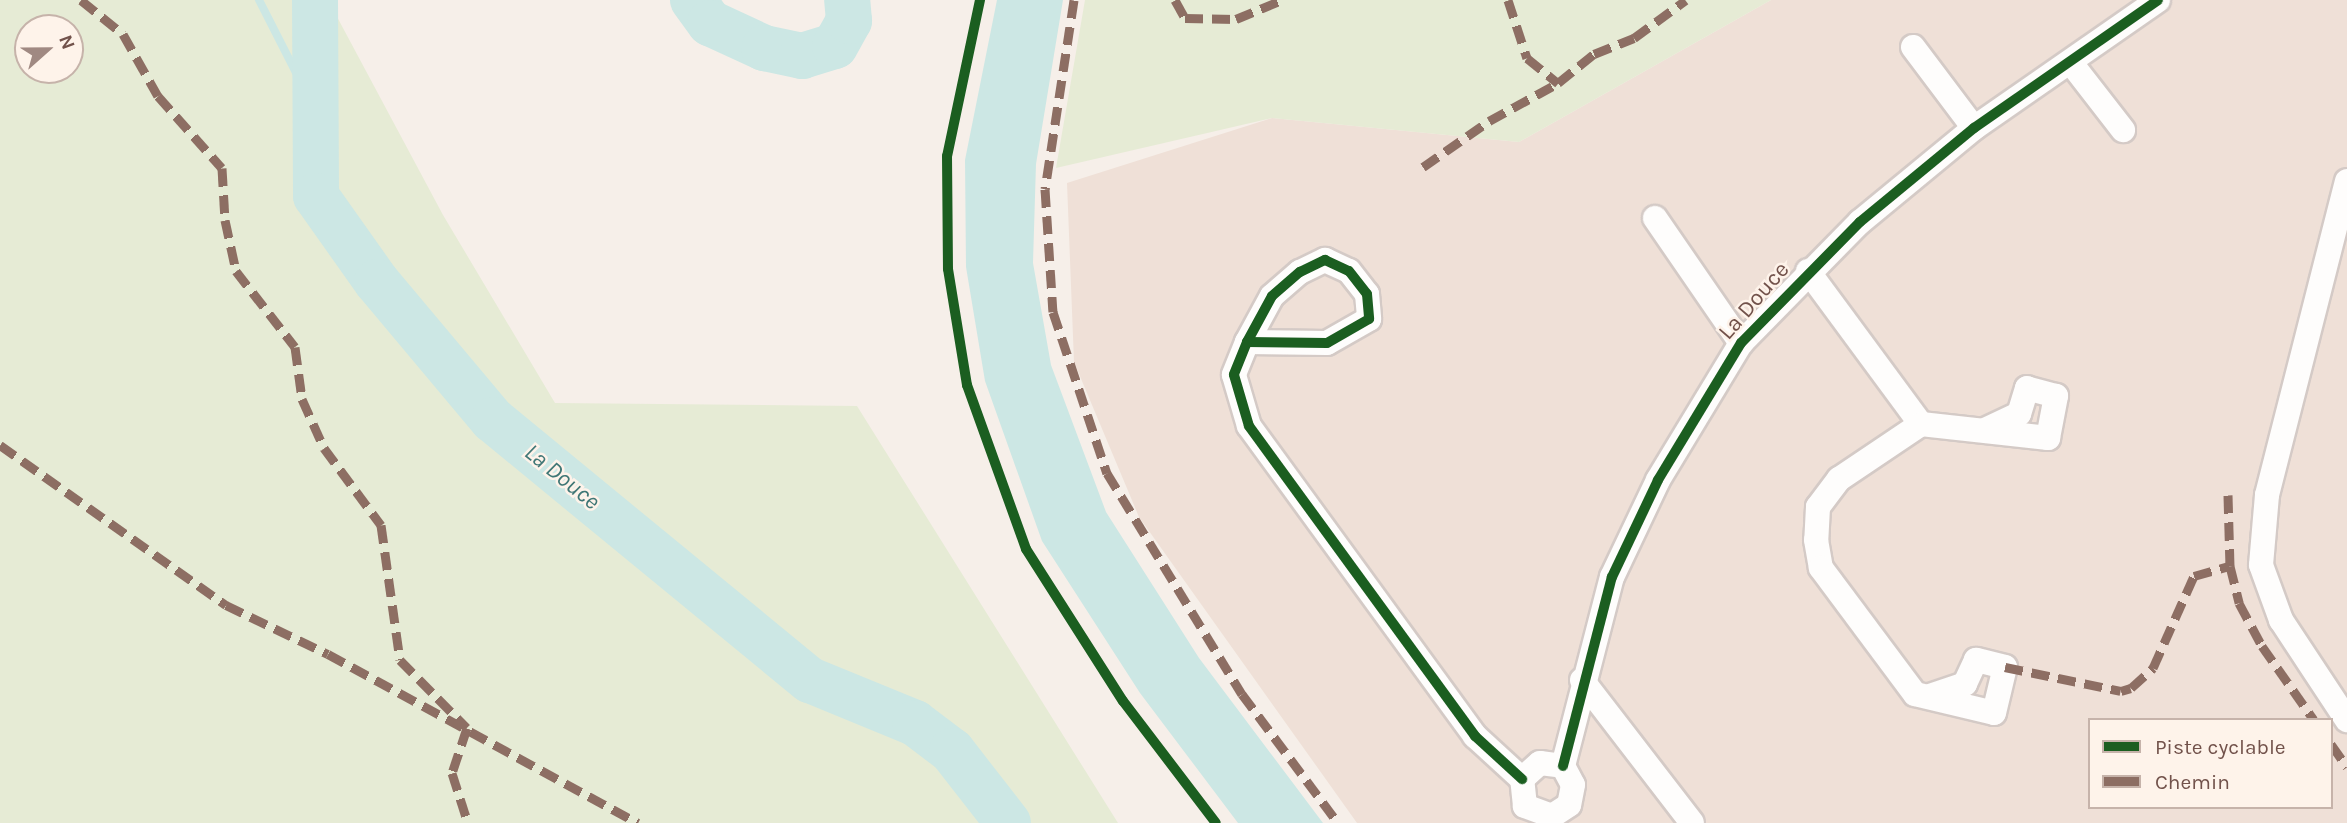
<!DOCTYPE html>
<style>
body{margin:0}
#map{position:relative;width:2347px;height:823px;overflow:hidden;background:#f6efe9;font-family:Karla,sans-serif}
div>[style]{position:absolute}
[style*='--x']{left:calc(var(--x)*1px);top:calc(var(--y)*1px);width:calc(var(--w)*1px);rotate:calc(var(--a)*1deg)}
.residential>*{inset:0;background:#efe0d7}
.green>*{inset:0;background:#e6ebd5}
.water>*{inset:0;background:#cce7e4}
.stream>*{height:8px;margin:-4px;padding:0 4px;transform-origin:4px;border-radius:4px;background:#cce7e4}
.river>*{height:46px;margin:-23px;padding:0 23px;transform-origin:23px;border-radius:23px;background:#cce7e4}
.roads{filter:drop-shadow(2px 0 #d4cac6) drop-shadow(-2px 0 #d4cac6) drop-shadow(0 2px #d4cac6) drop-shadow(0 -2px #d4cac6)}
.minor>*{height:24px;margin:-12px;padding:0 12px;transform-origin:12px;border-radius:12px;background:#fefdfc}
.quiet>*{height:9px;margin-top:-4.5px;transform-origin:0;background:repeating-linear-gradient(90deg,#8d6e63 0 18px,transparent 0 27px)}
.cycleway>*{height:10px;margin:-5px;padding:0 5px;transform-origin:5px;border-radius:5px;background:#1b5e20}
span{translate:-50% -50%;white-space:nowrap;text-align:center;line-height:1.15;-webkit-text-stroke:5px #fef3ea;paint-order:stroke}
.street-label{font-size:23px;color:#72524b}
.water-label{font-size:24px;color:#407776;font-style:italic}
.legend{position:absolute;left:2088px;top:718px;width:245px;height:91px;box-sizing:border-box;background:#fef3ea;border:2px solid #c6b3aa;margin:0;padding:9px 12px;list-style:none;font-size:21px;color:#72524b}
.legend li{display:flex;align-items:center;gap:14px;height:35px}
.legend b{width:35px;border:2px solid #c6b3aa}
.north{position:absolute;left:14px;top:14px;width:70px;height:70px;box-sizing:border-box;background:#fef3ea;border:2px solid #c6b3aa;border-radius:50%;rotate:69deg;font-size:19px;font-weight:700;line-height:28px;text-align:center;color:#72524b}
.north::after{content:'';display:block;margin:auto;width:24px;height:32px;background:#a08982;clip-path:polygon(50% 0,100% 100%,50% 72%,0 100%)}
</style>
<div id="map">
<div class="residential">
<i style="clip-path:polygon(evenodd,1771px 0,2347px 0,2347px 823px,1357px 823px,1139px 517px,1074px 362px,1067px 183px,1272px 118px,1519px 142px,1771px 0,2090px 720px,2331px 720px,2331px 807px,2090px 807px,2090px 720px)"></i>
</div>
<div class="green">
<i style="clip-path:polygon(evenodd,0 0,328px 0,443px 215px,555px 403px,857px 406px,1118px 823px,0 823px,0 0,28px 28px,70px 28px,70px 70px,28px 70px,28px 28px)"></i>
<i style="clip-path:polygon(1085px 0,1771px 0,1519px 142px,1272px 118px,1056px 168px)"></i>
</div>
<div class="water">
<i style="clip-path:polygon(997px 0,1063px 0,1036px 164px,1033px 263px,1051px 365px,1106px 512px,1199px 658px,1323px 823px,1238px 823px,1140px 693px,1042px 541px,985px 381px,966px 267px,965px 160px)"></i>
</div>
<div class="stream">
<i style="--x:259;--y:0;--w:123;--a:63"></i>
</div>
<div class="river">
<i style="--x:315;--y:0;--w:196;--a:89.7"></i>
<i style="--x:316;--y:196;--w:105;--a:54.7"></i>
<i style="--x:377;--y:282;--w:180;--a:50"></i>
<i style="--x:493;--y:420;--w:410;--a:39.4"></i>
<i style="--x:810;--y:680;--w:113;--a:22.3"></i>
<i style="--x:915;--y:723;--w:46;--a:37.1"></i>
<i style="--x:952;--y:751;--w:91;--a:52.1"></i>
<i style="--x:693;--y:0;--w:29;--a:54"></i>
<i style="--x:710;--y:23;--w:60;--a:24.8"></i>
<i style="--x:764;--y:48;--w:39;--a:12"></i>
<i style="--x:802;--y:56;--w:34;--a:-17"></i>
<i style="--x:835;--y:46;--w:29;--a:-61"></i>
<i style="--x:849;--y:21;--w:21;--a:-95"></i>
</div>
<div class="roads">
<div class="minor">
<i style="--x:1913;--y:47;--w:101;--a:53"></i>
<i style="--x:2071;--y:63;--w:85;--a:52.2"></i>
<i style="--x:2347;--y:181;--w:324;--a:104.3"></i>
<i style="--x:2267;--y:495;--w:70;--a:94.9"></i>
<i style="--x:2261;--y:565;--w:59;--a:70"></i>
<i style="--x:2281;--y:620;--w:120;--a:56.6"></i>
<i style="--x:1655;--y:218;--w:152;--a:55.5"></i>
<i style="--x:1808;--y:271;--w:190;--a:53.6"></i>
<i style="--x:1921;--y:424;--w:128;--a:6.3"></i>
<i style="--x:2048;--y:438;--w:43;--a:-79.2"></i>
<i style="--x:2056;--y:396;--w:30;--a:-165"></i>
<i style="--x:2027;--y:388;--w:27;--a:107"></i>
<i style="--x:2019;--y:414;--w:38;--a:155"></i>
<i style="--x:1247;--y:342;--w:52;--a:-61.5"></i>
<i style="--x:1272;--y:296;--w:37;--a:-41"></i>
<i style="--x:1300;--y:272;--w:28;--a:-26"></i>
<i style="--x:1325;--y:260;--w:26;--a:25"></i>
<i style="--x:1349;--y:271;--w:29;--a:52"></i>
<i style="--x:1367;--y:294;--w:25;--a:85"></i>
<i style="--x:1369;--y:319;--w:48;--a:150.3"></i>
<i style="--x:1327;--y:343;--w:80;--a:-179.3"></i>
<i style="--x:1247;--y:342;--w:35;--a:112"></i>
<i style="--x:1234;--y:375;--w:53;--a:73.6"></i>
<i style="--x:1249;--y:426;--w:384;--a:53.9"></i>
<i style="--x:1475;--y:736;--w:64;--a:42.5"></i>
<i style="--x:1921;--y:424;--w:99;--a:146.1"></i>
<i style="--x:1839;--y:479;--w:35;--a:127"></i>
<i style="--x:1818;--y:507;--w:33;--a:93"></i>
<i style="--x:1816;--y:540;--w:28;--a:80"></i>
<i style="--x:1821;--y:568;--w:157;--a:53.3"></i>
<i style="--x:1915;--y:694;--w:81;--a:13.5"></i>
<i style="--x:1994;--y:713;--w:47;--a:-76.6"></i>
<i style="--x:2005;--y:667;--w:30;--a:-166"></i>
<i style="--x:1976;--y:660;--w:26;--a:115"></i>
<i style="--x:1965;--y:684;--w:36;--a:161"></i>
<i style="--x:1582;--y:680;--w:180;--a:52.4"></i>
<i style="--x:1540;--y:763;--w:23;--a:7"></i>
<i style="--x:1563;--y:766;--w:21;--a:62"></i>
<i style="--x:1573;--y:785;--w:20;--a:101"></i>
<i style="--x:1569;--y:805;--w:20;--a:147"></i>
<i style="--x:1552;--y:816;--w:29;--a:-160"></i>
<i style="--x:1525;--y:806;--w:27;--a:-96"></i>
<i style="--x:1522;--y:779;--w:24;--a:-42"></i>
<i style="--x:1563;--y:766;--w:195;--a:-75.5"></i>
<i style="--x:1612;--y:577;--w:107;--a:-64.6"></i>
<i style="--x:1658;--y:480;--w:160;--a:-58.8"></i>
<i style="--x:1741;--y:343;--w:170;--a:-45.5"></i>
<i style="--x:1860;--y:222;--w:148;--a:-39.5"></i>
<i style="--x:1974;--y:128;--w:224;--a:-34.8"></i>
</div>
</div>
<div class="quiet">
<i style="--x:81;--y:0;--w:54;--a:39"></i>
<i style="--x:123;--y:34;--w:71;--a:60.6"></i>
<i style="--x:158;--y:96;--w:96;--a:48.4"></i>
<i style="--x:222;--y:168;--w:52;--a:86.7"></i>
<i style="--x:225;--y:220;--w:52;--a:77.8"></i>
<i style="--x:236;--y:271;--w:96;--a:52.2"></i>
<i style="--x:295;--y:347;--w:52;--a:82.3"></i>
<i style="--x:302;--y:399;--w:54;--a:65.8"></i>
<i style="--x:324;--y:448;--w:96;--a:53.5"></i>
<i style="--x:381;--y:525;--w:136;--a:82"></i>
<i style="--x:400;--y:660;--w:95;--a:45.4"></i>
<i style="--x:1074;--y:0;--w:191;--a:98.7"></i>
<i style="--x:1045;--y:189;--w:123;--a:86.3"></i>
<i style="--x:1053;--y:312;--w:170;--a:71.5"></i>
<i style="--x:1107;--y:473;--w:259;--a:58.6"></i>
<i style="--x:1242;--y:694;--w:161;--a:53.3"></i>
<i style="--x:1175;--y:0;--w:21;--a:61"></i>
<i style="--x:1185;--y:18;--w:51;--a:1.1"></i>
<i style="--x:1236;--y:19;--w:50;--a:-22.4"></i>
<i style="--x:1508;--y:0;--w:61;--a:71.9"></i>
<i style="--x:1527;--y:58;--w:40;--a:39"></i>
<i style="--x:1423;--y:167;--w:80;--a:-34.9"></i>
<i style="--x:1489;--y:121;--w:79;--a:-28.8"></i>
<i style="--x:1558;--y:83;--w:46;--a:-38.9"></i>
<i style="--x:1594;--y:54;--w:43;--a:-21.8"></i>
<i style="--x:1634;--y:38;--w:64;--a:-36.2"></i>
<i style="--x:0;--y:445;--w:277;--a:35.3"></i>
<i style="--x:226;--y:605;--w:113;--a:25.7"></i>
<i style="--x:328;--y:654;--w:353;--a:28.6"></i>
<i style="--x:2228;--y:495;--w:71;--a:88.4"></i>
<i style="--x:2230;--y:566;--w:38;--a:76"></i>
<i style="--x:2239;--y:603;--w:49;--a:61.9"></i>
<i style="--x:2262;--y:646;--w:90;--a:54.9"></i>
<i style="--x:2005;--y:667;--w:118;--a:11.7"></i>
<i style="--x:2121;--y:691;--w:10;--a:-17"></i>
<i style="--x:2131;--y:688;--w:30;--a:-42"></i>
<i style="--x:2153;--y:668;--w:101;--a:-66"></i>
<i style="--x:2194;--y:576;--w:37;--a:-16"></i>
<i style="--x:467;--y:728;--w:47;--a:108.4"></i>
<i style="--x:452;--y:773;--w:52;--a:72.3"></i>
<i style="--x:2331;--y:744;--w:28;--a:55"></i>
</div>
<div class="cycleway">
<i style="--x:980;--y:0;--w:159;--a:101.9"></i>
<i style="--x:947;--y:156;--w:113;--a:89.5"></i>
<i style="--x:948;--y:269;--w:118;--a:80.7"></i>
<i style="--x:967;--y:385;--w:174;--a:70.2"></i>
<i style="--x:1026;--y:549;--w:180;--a:57.5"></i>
<i style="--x:1123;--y:701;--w:153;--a:52.7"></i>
<i style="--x:1247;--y:342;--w:52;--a:-61.5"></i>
<i style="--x:1272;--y:296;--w:37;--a:-41"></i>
<i style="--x:1300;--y:272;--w:28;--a:-26"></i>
<i style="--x:1325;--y:260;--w:26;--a:25"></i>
<i style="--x:1349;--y:271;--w:29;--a:52"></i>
<i style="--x:1367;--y:294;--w:25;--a:85"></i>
<i style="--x:1369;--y:319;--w:48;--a:150.3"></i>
<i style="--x:1327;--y:343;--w:80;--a:-179.3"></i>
<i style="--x:1247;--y:342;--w:35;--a:112"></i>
<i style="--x:1234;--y:375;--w:53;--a:73.6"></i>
<i style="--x:1249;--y:426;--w:384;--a:53.9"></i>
<i style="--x:1475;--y:736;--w:64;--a:42.5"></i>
<i style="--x:1563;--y:766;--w:195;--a:-75.5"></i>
<i style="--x:1612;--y:577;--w:107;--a:-64.6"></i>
<i style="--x:1658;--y:480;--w:160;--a:-58.8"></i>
<i style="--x:1741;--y:343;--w:170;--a:-45.5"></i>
<i style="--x:1860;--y:222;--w:148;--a:-39.5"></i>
<i style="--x:1974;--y:128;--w:224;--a:-34.8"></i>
</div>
<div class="street-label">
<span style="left:1754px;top:301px;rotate:-49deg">La Douce</span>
</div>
<div class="water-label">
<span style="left:562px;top:477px;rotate:39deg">La Douce</span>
</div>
<ul class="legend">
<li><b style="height:9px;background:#1b5e20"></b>Piste cyclable</li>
<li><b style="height:9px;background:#8d6e63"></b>Chemin</li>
</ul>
<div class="north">N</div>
</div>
